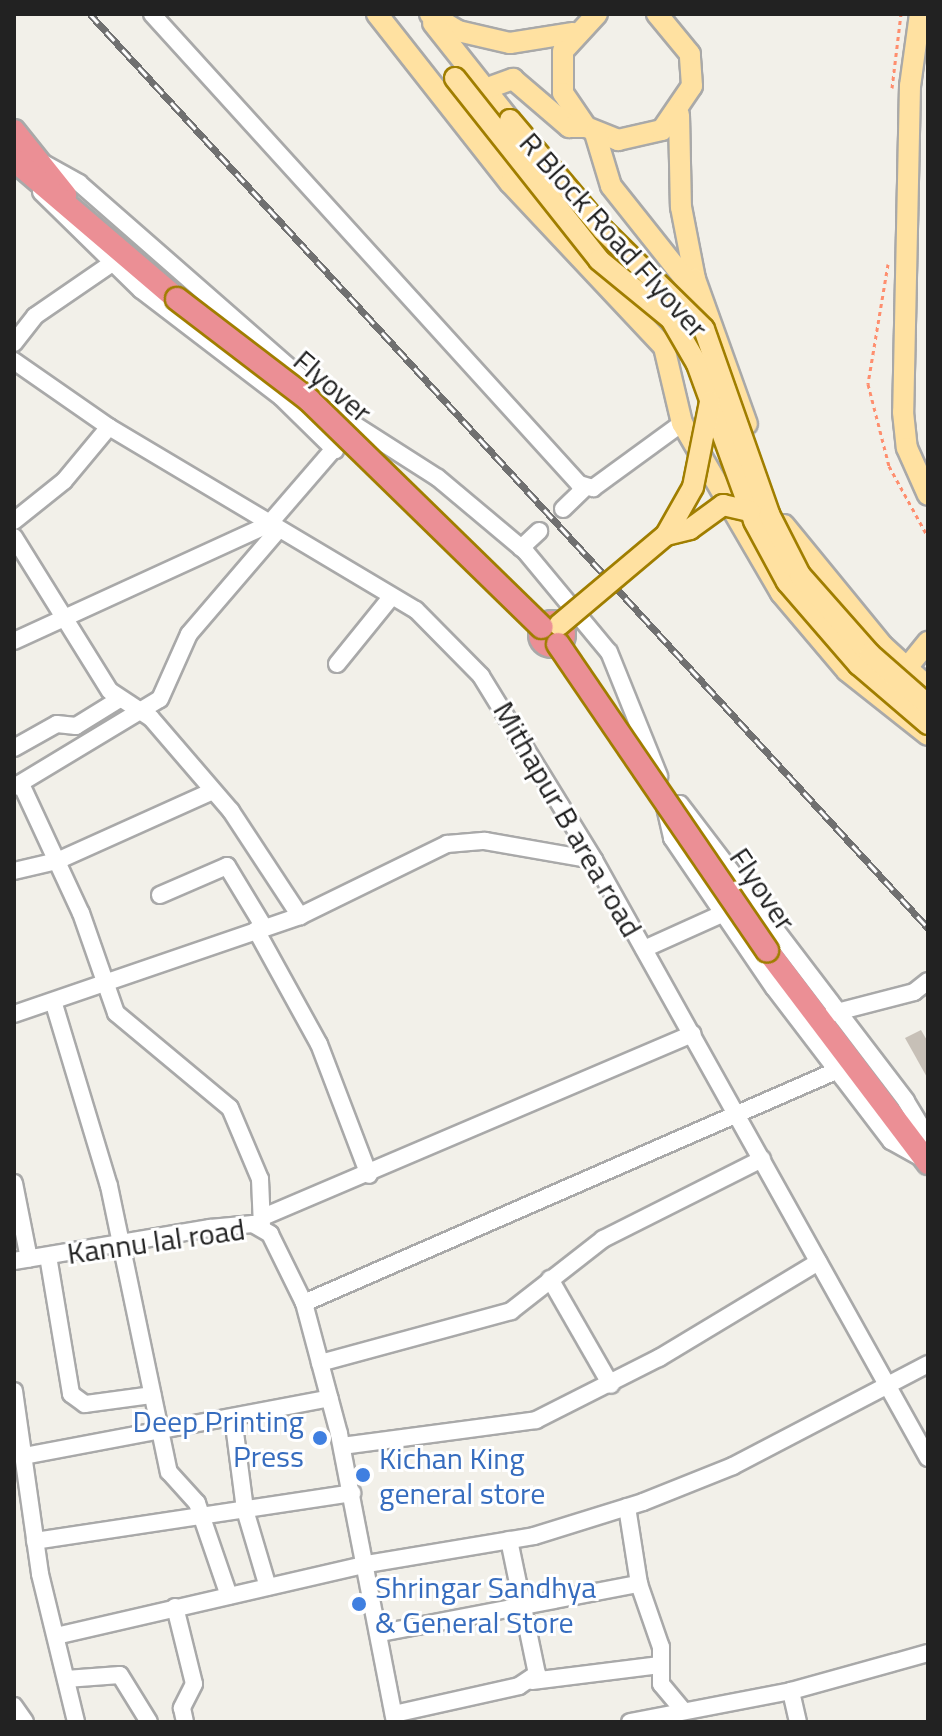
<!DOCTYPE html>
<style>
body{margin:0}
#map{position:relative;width:942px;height:1736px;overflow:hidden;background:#f2f0e9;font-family:"Titillium Web",sans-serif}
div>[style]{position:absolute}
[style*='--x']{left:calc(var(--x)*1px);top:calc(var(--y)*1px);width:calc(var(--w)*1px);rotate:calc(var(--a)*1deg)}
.building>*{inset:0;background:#c7c0b7}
.path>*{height:3px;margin-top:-1.5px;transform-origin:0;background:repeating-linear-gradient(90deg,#fe8e6e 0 4px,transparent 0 8px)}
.roads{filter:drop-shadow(2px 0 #a9a9a9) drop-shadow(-2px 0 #a9a9a9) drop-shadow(0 2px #a9a9a9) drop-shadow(0 -2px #a9a9a9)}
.minor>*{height:16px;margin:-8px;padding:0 8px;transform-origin:8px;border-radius:8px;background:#fff}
.major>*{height:20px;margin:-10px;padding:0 10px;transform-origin:10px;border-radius:10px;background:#ffe1a1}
.highway>*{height:22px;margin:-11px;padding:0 11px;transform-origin:11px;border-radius:11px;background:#eb8f95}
.highway>.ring{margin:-11px;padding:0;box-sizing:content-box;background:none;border:22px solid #eb8f95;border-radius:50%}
.rail>*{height:7px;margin-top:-3.5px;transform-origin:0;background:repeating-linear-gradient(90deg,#fff 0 12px,#707070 0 24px);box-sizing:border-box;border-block:2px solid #707070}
.bridges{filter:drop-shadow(2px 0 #a07e00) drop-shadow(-2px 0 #a07e00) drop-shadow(0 2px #a07e00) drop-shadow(0 -2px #a07e00)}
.major-bridge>*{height:20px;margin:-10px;padding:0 10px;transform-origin:10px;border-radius:10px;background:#ffe1a1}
.highway-bridge>*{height:22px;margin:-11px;padding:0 11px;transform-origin:11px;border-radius:11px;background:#eb8f95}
.dots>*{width:22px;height:22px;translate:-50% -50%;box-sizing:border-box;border:4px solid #fff;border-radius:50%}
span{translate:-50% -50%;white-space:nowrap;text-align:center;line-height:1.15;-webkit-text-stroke:6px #fff;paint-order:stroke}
.street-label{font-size:30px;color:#222}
.shop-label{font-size:30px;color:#366cbe}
.right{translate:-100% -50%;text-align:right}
.left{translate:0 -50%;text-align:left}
.frame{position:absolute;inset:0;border:16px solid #222;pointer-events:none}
</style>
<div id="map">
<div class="building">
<i style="clip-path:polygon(921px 1030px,928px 1042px,928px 1079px,905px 1038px)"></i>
</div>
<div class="path">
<i style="--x:892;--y:88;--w:75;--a:-83.1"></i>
<i style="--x:888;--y:264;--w:122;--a:99.5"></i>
<i style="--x:868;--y:384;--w:85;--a:75.6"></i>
<i style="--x:889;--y:466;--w:81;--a:61.2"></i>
</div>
<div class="roads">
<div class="minor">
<i style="--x:152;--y:14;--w:635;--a:47.74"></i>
<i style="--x:579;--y:484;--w:15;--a:16"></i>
<i style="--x:593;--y:488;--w:110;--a:-36.1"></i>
<i style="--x:45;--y:164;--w:39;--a:29"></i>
<i style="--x:79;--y:183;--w:367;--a:41.2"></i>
<i style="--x:355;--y:425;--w:98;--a:32.6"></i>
<i style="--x:438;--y:478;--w:114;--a:40"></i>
<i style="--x:525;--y:551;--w:131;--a:50.3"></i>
<i style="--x:609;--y:652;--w:134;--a:68"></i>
<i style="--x:41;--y:192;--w:140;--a:44.4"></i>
<i style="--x:141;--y:290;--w:176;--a:37.4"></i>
<i style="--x:281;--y:397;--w:76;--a:44.5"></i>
<i style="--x:14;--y:343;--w:34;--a:-52"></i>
<i style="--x:35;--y:316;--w:93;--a:-34.5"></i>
<i style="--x:14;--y:361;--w:116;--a:34.8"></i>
<i style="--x:109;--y:427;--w:357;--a:30.8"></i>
<i style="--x:416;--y:610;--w:93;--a:45.4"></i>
<i style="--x:481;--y:676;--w:216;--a:58.4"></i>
<i style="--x:594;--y:860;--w:685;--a:60.82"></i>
<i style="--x:563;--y:509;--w:32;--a:-44"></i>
<i style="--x:14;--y:521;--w:64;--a:-38.7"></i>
<i style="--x:64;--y:481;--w:70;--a:-50.2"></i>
<i style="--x:14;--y:537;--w:181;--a:58.1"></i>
<i style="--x:110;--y:691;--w:49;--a:33.4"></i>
<i style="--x:151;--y:718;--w:123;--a:49.3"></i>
<i style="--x:231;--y:811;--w:126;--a:56.7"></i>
<i style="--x:521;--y:548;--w:25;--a:-43"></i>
<i style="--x:14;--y:641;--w:281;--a:-24.6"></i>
<i style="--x:269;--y:524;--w:125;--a:-49.2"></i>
<i style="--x:337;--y:664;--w:87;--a:-51"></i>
<i style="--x:14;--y:748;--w:49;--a:-29.2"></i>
<i style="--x:57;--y:724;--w:19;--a:6"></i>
<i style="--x:76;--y:726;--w:49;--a:-31.8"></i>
<i style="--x:21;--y:784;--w:142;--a:65.1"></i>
<i style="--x:81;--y:913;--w:106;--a:70.7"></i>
<i style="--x:116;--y:1013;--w:148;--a:39.8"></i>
<i style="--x:230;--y:1108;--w:77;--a:67.1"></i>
<i style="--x:260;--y:1179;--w:48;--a:87.6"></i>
<i style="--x:14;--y:787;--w:170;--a:-31.1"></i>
<i style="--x:160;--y:699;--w:71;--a:-66"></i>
<i style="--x:189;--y:634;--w:137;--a:-49.4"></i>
<i style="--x:680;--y:804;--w:373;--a:52.7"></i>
<i style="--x:906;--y:1101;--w:33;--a:59"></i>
<i style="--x:923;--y:1129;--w:31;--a:84"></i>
<i style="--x:665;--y:807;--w:32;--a:77"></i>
<i style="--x:672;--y:838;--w:181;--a:55.8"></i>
<i style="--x:774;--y:988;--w:193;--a:52.6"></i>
<i style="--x:891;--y:1141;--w:39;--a:29"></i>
<i style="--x:14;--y:871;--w:44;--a:-13.1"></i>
<i style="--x:57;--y:861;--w:171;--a:-24.2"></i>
<i style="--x:160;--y:895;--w:73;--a:-23.4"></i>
<i style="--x:227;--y:866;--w:71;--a:58.8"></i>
<i style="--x:256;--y:930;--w:130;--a:61.1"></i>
<i style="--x:319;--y:1044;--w:140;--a:69.1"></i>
<i style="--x:644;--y:949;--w:85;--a:-24.2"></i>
<i style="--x:54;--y:1004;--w:190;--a:73.2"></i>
<i style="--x:109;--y:1186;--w:292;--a:78.2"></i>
<i style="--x:169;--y:1472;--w:42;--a:47.9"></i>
<i style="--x:197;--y:1503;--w:98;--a:71"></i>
<i style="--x:833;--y:1013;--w:84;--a:-14.5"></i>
<i style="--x:914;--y:992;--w:18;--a:-38"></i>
<i style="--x:14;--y:1014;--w:302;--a:-18.9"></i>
<i style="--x:300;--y:916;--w:164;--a:-26.1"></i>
<i style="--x:447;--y:844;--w:38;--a:-5"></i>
<i style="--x:485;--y:841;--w:111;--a:9.9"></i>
<i style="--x:14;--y:1183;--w:77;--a:78.8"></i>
<i style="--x:263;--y:1217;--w:467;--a:-23.1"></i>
<i style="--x:48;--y:1256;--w:140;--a:80.5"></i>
<i style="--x:71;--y:1394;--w:17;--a:36"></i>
<i style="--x:85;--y:1404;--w:68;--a:-7.7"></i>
<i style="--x:14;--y:1261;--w:199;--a:-9.6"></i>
<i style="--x:210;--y:1228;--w:43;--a:-5.3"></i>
<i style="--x:253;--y:1224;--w:20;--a:30"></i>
<i style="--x:270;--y:1234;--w:77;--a:63.8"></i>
<i style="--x:304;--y:1303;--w:136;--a:75"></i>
<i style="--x:339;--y:1434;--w:293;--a:79"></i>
<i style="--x:550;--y:1279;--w:122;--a:60.1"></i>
<i style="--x:304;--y:1303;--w:583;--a:-23.57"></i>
<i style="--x:320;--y:1363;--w:198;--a:-15.2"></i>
<i style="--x:511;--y:1311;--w:117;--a:-38"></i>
<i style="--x:603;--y:1239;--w:178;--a:-26.7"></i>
<i style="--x:14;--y:1391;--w:185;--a:81.9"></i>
<i style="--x:40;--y:1574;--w:152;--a:76.3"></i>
<i style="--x:233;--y:1417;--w:94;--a:82.6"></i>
<i style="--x:245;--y:1510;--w:80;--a:73.4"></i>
<i style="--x:342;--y:1446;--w:196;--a:-7.6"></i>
<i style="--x:536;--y:1420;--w:138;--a:-26.8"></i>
<i style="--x:659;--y:1358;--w:186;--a:-31.1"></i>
<i style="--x:24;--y:1456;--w:311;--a:-10.7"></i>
<i style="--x:627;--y:1507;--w:78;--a:81.1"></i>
<i style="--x:639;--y:1584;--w:67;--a:70.8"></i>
<i style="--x:661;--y:1647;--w:37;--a:90"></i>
<i style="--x:661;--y:1684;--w:35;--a:50"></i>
<i style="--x:35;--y:1541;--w:321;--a:-8.6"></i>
<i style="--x:175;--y:1607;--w:79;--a:76.1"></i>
<i style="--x:194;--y:1684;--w:27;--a:117"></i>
<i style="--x:182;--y:1708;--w:14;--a:78"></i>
<i style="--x:381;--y:1633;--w:263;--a:-10.8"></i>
<i style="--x:56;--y:1636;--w:319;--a:-13"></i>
<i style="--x:367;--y:1564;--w:169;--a:-9.5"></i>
<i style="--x:534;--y:1536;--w:114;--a:-17.3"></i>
<i style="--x:643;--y:1502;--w:97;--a:-21.8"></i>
<i style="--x:733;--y:1466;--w:220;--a:-27.6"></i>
<i style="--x:66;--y:1679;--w:54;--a:-4.2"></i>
<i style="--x:120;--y:1675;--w:55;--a:58.3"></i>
<i style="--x:532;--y:1681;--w:129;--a:-7.1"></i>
<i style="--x:14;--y:1706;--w:19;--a:55"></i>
<i style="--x:394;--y:1714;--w:128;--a:-12.6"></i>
<i style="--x:519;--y:1686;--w:22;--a:-34"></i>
<i style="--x:537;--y:1674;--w:137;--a:-101.8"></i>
<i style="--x:630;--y:1722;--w:164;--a:-10.9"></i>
<i style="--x:798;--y:1722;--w:32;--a:-103"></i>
<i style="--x:791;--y:1691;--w:142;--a:-15.5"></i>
</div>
<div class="major">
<i style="--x:377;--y:14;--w:215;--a:51.8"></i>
<i style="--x:510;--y:183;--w:225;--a:46.8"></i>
<i style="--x:664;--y:347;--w:78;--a:76.7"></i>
<i style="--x:682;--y:423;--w:197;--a:59.8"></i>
<i style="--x:781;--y:593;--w:102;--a:49.8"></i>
<i style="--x:847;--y:671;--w:103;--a:38.3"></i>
<i style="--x:430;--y:14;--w:33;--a:31"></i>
<i style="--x:458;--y:31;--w:53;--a:13"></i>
<i style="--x:510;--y:43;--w:64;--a:-9"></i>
<i style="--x:597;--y:14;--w:50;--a:132.6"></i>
<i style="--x:563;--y:51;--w:42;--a:90"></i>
<i style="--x:563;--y:93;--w:41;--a:55.9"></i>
<i style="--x:586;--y:127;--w:35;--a:22"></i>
<i style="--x:618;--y:140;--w:45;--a:-12.8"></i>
<i style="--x:662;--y:130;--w:53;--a:-55.7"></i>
<i style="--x:692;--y:86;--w:32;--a:-94"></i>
<i style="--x:690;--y:54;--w:52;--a:-129.5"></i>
<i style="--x:920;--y:14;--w:73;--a:97.9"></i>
<i style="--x:910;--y:86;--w:326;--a:91.2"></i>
<i style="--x:903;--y:412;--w:36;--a:84"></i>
<i style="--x:907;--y:448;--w:51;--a:65.9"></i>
<i style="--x:433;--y:23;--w:124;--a:51.6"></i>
<i style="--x:488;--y:88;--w:27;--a:-20"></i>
<i style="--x:513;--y:79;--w:74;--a:40.6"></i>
<i style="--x:569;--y:127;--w:17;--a:0"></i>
<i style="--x:679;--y:115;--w:92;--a:88.8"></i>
<i style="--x:681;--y:207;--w:73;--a:79"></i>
<i style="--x:695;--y:279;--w:154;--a:70.3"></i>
<i style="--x:595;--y:133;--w:55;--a:73.2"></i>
<i style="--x:611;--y:186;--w:143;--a:51.5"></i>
<i style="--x:784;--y:525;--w:156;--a:50.7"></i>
<i style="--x:883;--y:646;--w:61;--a:42.3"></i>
<i style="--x:906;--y:669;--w:35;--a:-51"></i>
</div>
<div class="highway">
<i style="--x:14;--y:131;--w:82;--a:51.4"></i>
<i style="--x:14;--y:160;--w:214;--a:40.5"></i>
<i class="ring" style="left:540px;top:622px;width:2px;height:2px"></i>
<i style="--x:767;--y:950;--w:267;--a:52.9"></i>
</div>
</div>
<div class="rail">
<i style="--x:90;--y:14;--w:1240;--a:47.48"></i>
</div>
<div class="bridges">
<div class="major-bridge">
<i style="--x:455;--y:78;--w:232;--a:51.6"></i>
<i style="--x:599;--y:260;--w:93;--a:39.3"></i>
<i style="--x:671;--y:319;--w:52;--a:60"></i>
<i style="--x:697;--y:364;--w:167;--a:70"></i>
<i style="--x:754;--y:521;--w:69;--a:61.6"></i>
<i style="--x:787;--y:582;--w:110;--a:49.1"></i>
<i style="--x:859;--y:665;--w:91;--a:40.5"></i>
<i style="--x:510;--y:120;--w:144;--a:49.8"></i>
<i style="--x:603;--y:230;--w:141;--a:44.4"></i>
<i style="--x:704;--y:329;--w:196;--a:70.6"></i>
<i style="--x:769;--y:514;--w:68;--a:63.1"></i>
<i style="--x:800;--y:575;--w:106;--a:48.5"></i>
<i style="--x:870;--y:654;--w:77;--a:41.3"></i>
<i style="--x:666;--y:535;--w:25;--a:-14"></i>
<i style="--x:690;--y:529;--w:41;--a:-36"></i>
<i style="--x:723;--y:505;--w:28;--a:13"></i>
<i style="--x:559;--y:625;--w:140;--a:-40.1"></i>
<i style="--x:666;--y:535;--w:55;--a:-60.6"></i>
<i style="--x:693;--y:487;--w:87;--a:-78.7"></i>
</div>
<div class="highway-bridge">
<i style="--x:177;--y:299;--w:166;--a:37.4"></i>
<i style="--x:309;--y:400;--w:325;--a:44.3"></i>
<i style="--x:558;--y:644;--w:371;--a:55.7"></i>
</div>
</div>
<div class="dots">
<i style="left:320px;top:1438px;background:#3f7fe0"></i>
<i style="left:363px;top:1475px;background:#3f7fe0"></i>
<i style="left:359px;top:1604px;background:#3f7fe0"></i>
</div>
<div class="street-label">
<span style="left:614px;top:235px;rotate:48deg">R Block Road Flyover</span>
<span style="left:333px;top:386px;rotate:41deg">Flyover</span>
<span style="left:568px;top:819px;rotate:60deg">Mithapur B area road</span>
<span style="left:763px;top:889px;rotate:56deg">Flyover</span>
<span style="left:156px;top:1241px;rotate:-8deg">Kannu lal road</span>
</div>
<div class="shop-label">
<span class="right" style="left:304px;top:1438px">Deep Printing<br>Press</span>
<span class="left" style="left:379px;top:1475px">Kichan King<br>general store</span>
<span class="left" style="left:375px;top:1604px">Shringar Sandhya<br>&amp; General Store</span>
</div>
<div class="frame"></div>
</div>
